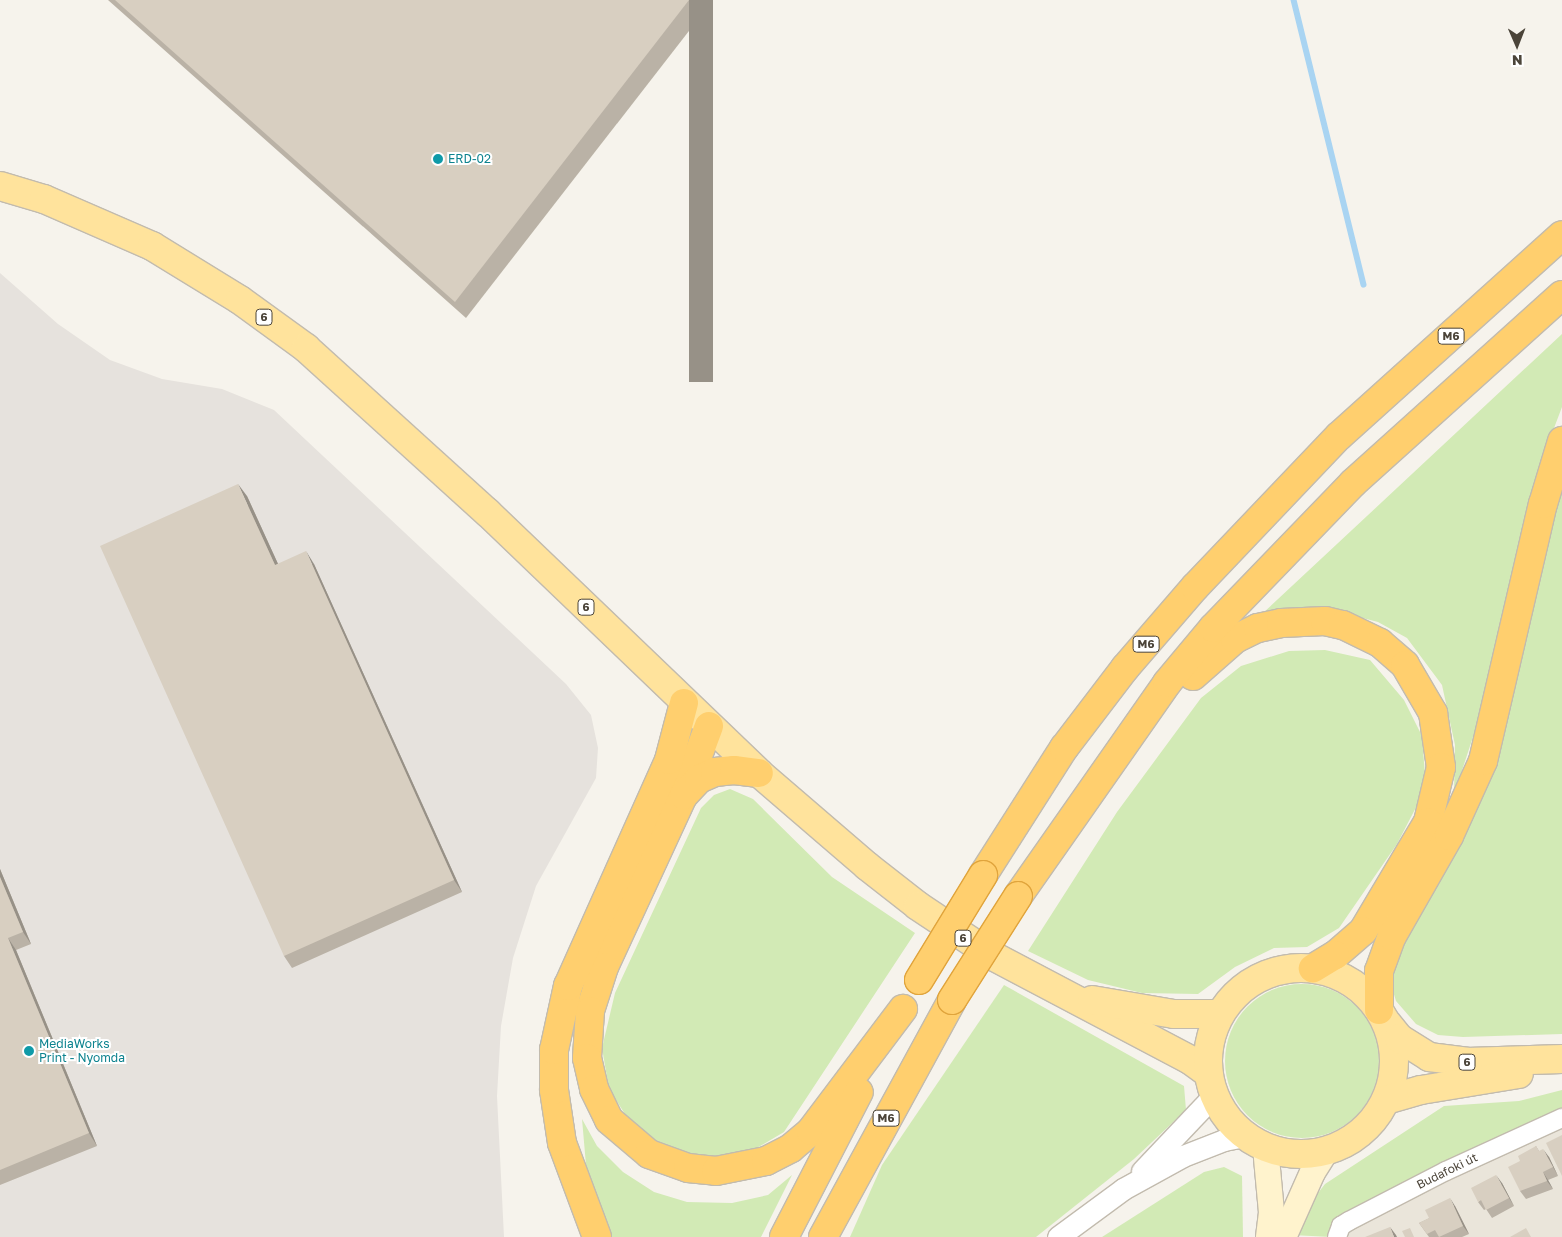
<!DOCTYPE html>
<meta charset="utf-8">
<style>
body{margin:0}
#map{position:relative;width:1562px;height:1237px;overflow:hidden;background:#f6f3ec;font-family:"Golos Text",sans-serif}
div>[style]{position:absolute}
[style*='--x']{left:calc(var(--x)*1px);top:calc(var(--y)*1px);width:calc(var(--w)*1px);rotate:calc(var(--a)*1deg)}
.residential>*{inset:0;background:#eae5da}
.industrial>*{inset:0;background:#e6e2dd}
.green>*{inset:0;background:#d2eab5}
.round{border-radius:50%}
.stream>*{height:5.5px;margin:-2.75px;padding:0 2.75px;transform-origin:2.75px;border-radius:2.75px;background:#a9d4f2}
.roads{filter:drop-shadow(1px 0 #c2bbae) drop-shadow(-1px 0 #c2bbae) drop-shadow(0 1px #c2bbae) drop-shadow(0 -1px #c2bbae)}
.minor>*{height:18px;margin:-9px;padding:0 9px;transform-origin:9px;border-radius:9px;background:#fff}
.tertiary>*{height:21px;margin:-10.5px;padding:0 10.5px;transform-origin:10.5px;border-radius:10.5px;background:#fff}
.secondary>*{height:25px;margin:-12.5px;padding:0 12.5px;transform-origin:12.5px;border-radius:12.5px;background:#fff3cd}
.primary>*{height:28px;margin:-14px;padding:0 14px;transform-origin:14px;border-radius:14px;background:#ffe39c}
.primary>.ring{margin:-14px;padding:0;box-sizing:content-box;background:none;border:28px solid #ffe39c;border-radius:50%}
.motorway>*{height:28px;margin:-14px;padding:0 14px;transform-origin:14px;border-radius:14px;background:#ffcf6e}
.bridges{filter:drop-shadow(1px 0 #e0a43c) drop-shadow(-1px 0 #e0a43c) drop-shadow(0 1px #e0a43c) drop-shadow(0 -1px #e0a43c)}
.motorway-bridge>*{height:28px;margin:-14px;padding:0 14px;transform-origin:14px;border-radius:14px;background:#ffcf6e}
.wall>*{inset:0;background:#bab2a6}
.shaded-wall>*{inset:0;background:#979187;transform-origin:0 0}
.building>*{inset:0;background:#d8cfc1}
.dots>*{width:14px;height:14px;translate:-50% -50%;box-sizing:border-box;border:2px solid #fff;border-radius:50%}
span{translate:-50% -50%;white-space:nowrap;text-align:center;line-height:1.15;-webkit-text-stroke:4px #fff;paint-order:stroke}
.shield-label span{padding:1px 4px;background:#fff;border:1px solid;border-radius:4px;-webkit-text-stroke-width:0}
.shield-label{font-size:11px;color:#4b4439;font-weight:700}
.culture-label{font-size:12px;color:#0d838f}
.left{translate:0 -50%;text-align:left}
.street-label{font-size:12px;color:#4b4439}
.north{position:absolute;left:1492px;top:20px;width:50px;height:50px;-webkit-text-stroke:4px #fff;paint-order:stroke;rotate:179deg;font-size:14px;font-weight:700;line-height:20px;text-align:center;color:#4b4439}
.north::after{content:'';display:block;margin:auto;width:18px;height:22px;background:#4b4439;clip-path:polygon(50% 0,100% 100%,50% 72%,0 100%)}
</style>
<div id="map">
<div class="residential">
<i style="clip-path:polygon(1562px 1110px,1562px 1237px,1331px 1237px)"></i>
</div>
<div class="industrial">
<i style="clip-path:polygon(0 273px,58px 324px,110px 360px,162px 379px,222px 389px,274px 410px,566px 684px,591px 715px,598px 748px,596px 778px,536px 886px,513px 958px,501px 1026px,497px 1096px,504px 1237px,0 1237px)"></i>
</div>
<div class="green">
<i style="clip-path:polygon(1562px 334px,1562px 407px,1551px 436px,1485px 700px,1454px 795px,1455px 745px,1442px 685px,1407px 638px,1378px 622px,1328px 609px,1262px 614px)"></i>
<i style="clip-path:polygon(1562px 466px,1562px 1034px,1463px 1037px,1438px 1035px,1416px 1024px,1396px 1001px,1389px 978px,1394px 955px,1436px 880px)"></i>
<i style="clip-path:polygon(1325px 650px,1370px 660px,1404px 700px,1422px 736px,1426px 788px,1397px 844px,1339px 928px,1307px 947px,1274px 948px,1235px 967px,1198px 994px,1142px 993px,1088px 980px,1028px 951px,1117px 812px,1201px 698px,1241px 666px,1289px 651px)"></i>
<i style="clip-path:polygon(730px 789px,753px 799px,832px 877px,915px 933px,784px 1132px,740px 1158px,704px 1162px,669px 1150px,632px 1125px,609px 1089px,602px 1048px,615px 993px,701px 808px,714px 795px)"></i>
<i class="round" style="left:1225px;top:984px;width:154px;height:154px"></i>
<i style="clip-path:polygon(1004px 985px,1184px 1086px,1186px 1110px,1134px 1159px,1036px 1237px,850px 1237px,882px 1165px)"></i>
<i style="clip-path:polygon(1562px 1090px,1562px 1110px,1331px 1237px,1292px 1235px,1305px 1210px,1325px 1184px,1444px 1106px,1519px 1101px)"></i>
<i style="clip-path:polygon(582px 1119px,597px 1146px,623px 1172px,654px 1192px,687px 1202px,732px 1203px,768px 1195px,792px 1175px,761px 1237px,610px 1237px,586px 1165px)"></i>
<i style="clip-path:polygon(1224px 1167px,1242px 1176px,1243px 1237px,1102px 1237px,1204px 1172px)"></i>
</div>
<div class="stream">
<i style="--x:1294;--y:0;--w:293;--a:76.2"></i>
</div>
<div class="roads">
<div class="minor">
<i style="--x:1337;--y:1237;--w:12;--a:-70"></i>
<i style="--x:1341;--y:1226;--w:9;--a:-32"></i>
<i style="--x:1349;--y:1221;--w:109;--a:-27.3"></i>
<i style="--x:1446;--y:1171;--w:128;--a:-24.6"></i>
</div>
<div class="tertiary">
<i style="--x:1142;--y:1171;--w:105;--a:-46.5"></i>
<i style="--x:1058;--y:1237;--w:81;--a:-36.4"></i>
<i style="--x:1123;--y:1189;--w:68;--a:-28.8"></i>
<i style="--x:1183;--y:1156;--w:44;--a:-21.3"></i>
<i style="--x:1224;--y:1140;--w:21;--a:-11"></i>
</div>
<div class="secondary">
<i style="--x:1265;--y:1147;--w:65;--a:84.7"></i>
<i style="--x:1271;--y:1212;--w:25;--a:97"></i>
<i style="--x:1283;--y:1237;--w:71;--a:-66"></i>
<i style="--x:1312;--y:1172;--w:25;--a:-58"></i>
</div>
<div class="primary">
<i style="--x:0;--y:186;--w:46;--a:16.5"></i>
<i style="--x:44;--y:199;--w:118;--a:23.5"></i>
<i style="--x:152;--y:246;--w:103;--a:31.5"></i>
<i style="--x:240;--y:300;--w:82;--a:36"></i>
<i style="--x:306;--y:348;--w:244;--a:42.2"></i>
<i style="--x:487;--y:512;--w:377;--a:43.8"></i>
<i style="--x:759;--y:773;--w:143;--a:40.7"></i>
<i style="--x:867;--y:866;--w:65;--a:38.1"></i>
<i style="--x:918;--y:906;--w:90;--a:33.7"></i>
<i style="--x:993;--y:956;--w:223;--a:27.8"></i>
<i style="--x:1190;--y:1060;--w:22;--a:36"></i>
<i class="ring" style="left:1208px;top:968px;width:158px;height:158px"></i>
<i style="--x:1092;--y:1000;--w:83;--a:9.7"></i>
<i style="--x:1174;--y:1014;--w:46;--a:0"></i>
<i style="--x:1387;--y:1023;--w:19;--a:51"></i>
<i style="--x:1399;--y:1038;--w:36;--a:32"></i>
<i style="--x:1429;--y:1057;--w:38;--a:7"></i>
<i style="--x:1467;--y:1062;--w:95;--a:-1.8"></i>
<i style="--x:1386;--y:1100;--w:36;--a:-16"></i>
<i style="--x:1421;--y:1090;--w:99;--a:-9.3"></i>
</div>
<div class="motorway">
<i style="--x:1193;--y:676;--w:56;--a:-41.4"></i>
<i style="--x:1235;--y:639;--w:25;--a:-26"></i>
<i style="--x:1258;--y:628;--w:24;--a:-12"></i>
<i style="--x:1281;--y:623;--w:44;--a:-2.6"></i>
<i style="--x:1325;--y:621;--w:18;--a:13"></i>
<i style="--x:1343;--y:625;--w:41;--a:25.9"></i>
<i style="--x:1380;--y:643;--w:33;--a:41"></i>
<i style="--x:1405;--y:665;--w:56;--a:59.7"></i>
<i style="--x:1433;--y:713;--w:55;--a:81.6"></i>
<i style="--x:1441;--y:767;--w:57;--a:103.3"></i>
<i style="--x:1428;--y:822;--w:127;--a:120.8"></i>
<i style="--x:1363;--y:931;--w:37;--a:139"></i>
<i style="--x:1335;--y:955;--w:26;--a:149"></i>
<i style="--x:709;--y:726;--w:75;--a:110.4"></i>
<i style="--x:683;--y:796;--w:188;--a:114.8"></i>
<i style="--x:604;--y:967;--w:46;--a:107.7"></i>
<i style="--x:590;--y:1011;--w:47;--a:93.7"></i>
<i style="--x:587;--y:1058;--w:32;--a:77"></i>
<i style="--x:594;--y:1089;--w:34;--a:64"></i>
<i style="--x:609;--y:1120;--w:52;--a:40.4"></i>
<i style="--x:649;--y:1154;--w:41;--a:19.7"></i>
<i style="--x:688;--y:1168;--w:28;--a:6"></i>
<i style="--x:716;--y:1171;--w:51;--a:-11.3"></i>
<i style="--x:766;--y:1161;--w:28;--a:-27"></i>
<i style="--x:791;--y:1148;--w:26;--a:-40"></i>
<i style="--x:811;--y:1131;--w:153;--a:-53"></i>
<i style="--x:684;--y:795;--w:22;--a:-47"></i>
<i style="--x:699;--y:779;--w:17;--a:-24"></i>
<i style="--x:715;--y:772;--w:19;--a:-6"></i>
<i style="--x:734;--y:770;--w:25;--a:7"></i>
<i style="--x:983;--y:875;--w:151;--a:-57.5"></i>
<i style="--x:1064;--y:748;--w:101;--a:-52.7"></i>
<i style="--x:1125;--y:668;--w:107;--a:-49.2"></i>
<i style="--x:1195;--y:587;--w:209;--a:-46.4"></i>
<i style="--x:1339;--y:436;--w:300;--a:-42"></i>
<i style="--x:1018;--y:896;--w:260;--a:-55"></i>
<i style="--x:1167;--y:683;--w:72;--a:-50.1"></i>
<i style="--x:1213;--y:628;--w:202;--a:-46"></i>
<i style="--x:1353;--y:483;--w:281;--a:-42"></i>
<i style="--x:1379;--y:1010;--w:39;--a:-90"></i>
<i style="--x:1379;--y:971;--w:37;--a:-70"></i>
<i style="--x:1392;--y:936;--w:115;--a:-60.3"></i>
<i style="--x:1449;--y:836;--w:82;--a:-65.6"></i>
<i style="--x:1483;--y:761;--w:264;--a:-76.9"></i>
<i style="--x:1543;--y:504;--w:66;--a:-73.2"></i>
<i style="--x:597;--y:1237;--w:100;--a:-110.4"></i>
<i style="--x:562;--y:1143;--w:54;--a:-98.6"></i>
<i style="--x:554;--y:1090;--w:40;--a:-90"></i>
<i style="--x:554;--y:1050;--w:66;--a:-77.7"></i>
<i style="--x:568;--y:986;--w:248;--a:-65.9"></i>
<i style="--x:669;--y:760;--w:59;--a:-75.3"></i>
<i style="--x:784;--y:1237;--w:163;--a:-62.7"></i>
<i style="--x:823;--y:1237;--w:270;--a:-61.4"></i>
</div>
</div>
<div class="bridges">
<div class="motorway-bridge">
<i style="--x:919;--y:980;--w:123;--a:-58.6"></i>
<i style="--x:952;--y:1000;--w:123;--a:-57.6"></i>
</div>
</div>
<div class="wall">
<i style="clip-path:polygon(108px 0,713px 0,466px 318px)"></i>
<i style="clip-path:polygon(247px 496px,278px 564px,314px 564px,462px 892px,292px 968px,284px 956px)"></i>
<i style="clip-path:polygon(0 869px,31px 944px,16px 950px,97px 1146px,0 1185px)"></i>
<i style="clip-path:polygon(1536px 1146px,1539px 1151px,1549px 1157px,1558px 1176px,1548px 1180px,1553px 1189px,1526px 1199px,1520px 1191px,1520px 1161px)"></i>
<i style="clip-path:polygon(1502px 1183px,1514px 1206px,1492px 1218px,1486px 1209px,1484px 1210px,1478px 1202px)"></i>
<i style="clip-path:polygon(1455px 1206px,1469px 1234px,1462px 1237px,1429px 1237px,1419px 1223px)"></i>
</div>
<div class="shaded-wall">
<i style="left:689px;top:0;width:24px;height:382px"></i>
<i style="clip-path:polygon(238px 484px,247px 496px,284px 577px,275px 565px)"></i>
<i style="clip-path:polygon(306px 551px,314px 564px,462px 892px,454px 880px)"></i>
<i style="clip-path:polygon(0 869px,31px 944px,23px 932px,0 877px)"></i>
<i style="clip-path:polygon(8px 938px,16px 950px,97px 1146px,89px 1133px)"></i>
<i style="clip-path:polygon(1543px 1149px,1549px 1157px,1558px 1176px)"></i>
<i style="clip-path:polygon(1543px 1172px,1548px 1180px,1553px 1189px,1547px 1181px)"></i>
<i style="clip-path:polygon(1496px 1175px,1502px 1183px,1514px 1206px,1509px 1198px)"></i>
<i style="clip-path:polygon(1450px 1198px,1455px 1206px,1469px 1234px,1463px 1226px)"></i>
<i style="clip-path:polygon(1390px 1227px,1396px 1235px,1397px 1237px,1394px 1237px)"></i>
</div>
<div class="building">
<i style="clip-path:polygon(115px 0,689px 0,455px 302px)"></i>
<i style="clip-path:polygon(238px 484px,275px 565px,306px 551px,454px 880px,284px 956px,100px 546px)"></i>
<i style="clip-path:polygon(0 877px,23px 932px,8px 938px,89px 1133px,0 1170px)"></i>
<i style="clip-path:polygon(1562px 1135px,1562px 1176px,1546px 1143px)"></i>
<i style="clip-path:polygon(1536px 1146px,1539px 1151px,1543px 1149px,1553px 1167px,1543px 1172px,1547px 1181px,1520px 1191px,1508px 1167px,1520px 1161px,1518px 1156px)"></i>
<i style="clip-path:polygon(1496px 1175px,1509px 1198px,1486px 1210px,1481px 1200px,1478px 1202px,1471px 1188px)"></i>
<i style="clip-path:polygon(1450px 1198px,1463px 1226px,1439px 1237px,1435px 1230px,1427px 1234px,1419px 1223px,1429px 1218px,1425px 1210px)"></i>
<i style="clip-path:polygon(1390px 1227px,1394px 1237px,1365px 1237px)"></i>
<i style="clip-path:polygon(1410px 1228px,1414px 1237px,1405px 1237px,1402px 1231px)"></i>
<i style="clip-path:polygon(1526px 1228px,1531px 1237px,1510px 1237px)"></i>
</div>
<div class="dots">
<i style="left:438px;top:159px;background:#0f9aa8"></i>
<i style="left:29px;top:1051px;background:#0f9aa8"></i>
</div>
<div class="shield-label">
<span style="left:264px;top:317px">6</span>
<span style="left:1451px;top:336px">M6</span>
<span style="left:586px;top:607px">6</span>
<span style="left:1146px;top:644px">M6</span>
<span style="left:963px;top:938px">6</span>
<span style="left:1467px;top:1062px">6</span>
<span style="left:886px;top:1118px">M6</span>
</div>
<div class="culture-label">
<span class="left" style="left:448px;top:159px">ERD-02</span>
<span class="left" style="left:39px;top:1051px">MediaWorks<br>Print - Nyomda</span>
</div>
<div class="street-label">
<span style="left:1447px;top:1171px;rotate:-26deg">Budafoki út</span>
</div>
<div class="north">N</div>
</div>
